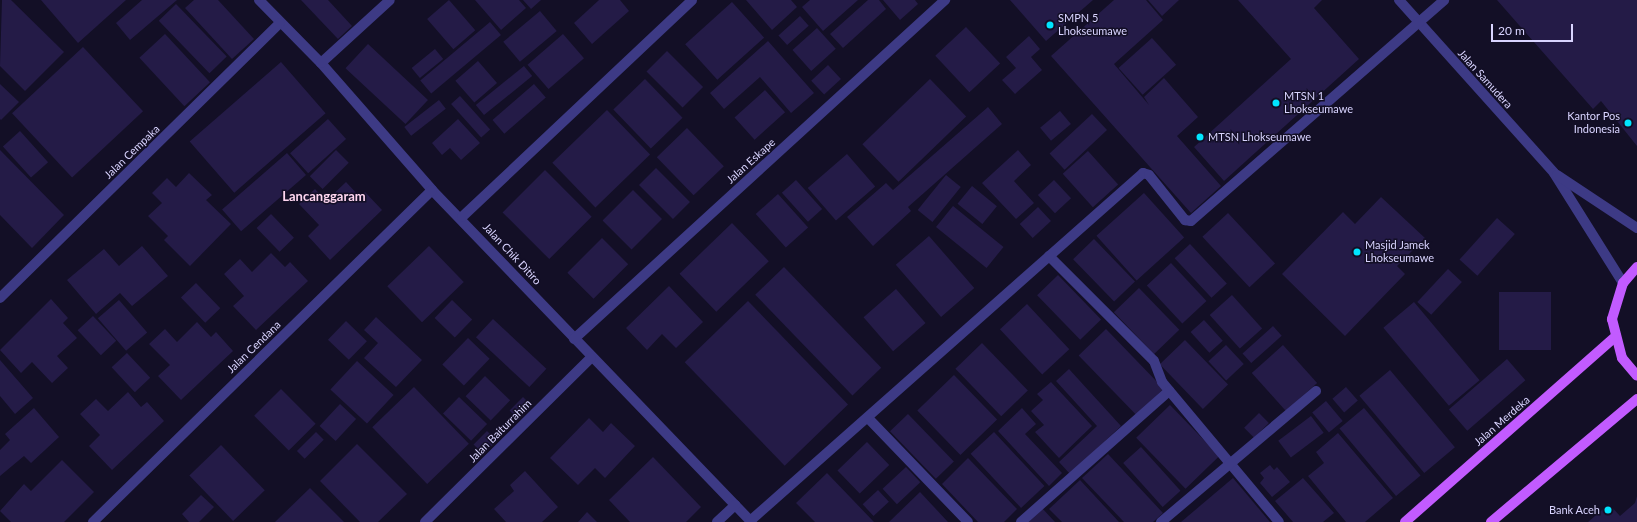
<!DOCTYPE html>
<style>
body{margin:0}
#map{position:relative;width:1637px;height:522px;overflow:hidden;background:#130f26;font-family:Lato,sans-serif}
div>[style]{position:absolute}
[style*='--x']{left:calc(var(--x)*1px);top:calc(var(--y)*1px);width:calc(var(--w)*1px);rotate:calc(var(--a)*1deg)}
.building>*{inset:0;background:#241b47;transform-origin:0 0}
.minor>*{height:10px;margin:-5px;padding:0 5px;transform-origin:5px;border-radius:5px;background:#3d3a85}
.major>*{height:10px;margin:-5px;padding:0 5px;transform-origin:5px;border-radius:5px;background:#c25bff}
.dots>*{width:11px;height:11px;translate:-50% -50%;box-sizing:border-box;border:2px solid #130f26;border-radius:50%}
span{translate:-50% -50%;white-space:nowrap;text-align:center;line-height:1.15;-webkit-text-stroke:3px #130f26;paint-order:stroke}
.poi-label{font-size:11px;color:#d9d4ff}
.left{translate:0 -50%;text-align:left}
.right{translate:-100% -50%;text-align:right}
.street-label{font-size:11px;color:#d9d4ff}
.quarter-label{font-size:13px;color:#ffd6f0;font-weight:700}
.scale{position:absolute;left:1491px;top:24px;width:82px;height:18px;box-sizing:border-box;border:2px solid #d9d4ff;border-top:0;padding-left:5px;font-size:12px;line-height:14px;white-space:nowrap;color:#d9d4ff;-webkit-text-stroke:3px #130f26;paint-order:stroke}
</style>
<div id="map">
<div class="building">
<i style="clip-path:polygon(2px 0,11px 0,64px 52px,25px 91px,0 66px)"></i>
<i style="clip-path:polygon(41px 0,126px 0,78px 43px)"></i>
<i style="clip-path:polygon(142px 0,177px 0,130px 40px,116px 23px)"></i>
<i style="clip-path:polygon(194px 0,218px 0,254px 39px,232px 59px,185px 8px)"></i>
<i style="clip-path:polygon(301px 0,328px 0,352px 26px,338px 39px)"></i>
<i style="left:449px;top:0;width:40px;height:29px;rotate:49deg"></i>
<i style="clip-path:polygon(475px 0,519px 0,526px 8px,501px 30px)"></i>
<i style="clip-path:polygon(523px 0,541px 0,531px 9px)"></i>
<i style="clip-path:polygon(599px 0,620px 0,629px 11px,592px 44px,574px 23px)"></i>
<i style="clip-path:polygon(746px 0,791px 0,797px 7px,772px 30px)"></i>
<i style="clip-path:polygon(810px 0,858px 0,823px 31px,802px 7px)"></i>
<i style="clip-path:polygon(868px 0,879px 0,886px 9px,843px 48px,830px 34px)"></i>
<i style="clip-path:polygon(883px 0,915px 0,918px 4px,900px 20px)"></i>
<i style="clip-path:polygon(1010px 0,1093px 0,1046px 41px)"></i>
<i style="clip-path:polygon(1114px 0,1146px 0,1163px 20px,1114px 64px,1149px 105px,1144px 97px,1164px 78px,1198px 117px,1177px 136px,1221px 186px,1191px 213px,1051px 56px)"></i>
<i style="clip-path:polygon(1148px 0,1179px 0,1162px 16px)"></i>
<i style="clip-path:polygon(1238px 0,1322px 0,1314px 8px,1359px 59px,1224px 181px,1194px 147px,1291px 59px)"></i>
<i style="clip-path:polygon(1497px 0,1637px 0,1637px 146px,1601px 101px,1593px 109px)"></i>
<i style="left:732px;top:2px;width:48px;height:63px;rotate:48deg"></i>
<i style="left:176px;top:4px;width:73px;height:24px;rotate:46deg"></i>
<i style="left:540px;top:11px;width:26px;height:48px;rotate:50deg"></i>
<i style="left:800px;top:16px;width:13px;height:29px;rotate:48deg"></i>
<i style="left:490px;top:22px;width:17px;height:91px;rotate:50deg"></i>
<i style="left:966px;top:27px;width:50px;height:42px;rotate:47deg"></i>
<i style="left:817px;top:28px;width:28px;height:33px;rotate:48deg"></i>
<i style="left:165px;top:34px;width:66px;height:35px;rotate:47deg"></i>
<i style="left:563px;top:34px;width:32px;height:47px;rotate:49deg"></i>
<i style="clip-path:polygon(1029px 36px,1040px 49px,1031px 57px,1042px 70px,1015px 94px,1002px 80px,1016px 68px,1006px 57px)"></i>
<i style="left:1152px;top:38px;width:36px;height:45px;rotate:48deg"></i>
<i style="clip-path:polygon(768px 41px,814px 93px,791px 113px,760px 77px,724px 109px,710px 93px)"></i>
<i style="left:368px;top:44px;width:82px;height:33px;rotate:43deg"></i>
<i style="left:83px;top:47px;width:88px;height:97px;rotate:47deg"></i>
<i style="left:435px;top:49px;width:13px;height:30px;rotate:51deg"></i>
<i style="left:667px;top:51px;width:51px;height:29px;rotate:45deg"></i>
<i style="left:478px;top:61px;width:29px;height:30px;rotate:49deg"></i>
<i style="left:281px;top:62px;width:68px;height:121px;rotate:49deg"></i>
<i style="left:828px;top:65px;width:19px;height:23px;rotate:47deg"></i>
<i style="left:524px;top:66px;width:13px;height:62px;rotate:51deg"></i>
<i style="left:645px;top:79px;width:54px;height:44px;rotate:46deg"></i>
<i style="left:930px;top:79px;width:52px;height:94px;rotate:46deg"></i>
<i style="clip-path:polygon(0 84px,19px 102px,1px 120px,0 119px)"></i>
<i style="left:534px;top:84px;width:18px;height:55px;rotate:49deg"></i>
<i style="left:765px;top:90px;width:30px;height:41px;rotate:48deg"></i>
<i style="left:460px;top:96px;width:45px;height:12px;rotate:48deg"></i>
<i style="left:439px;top:100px;width:11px;height:44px;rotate:52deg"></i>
<i style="clip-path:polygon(988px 107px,1002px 124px,908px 207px,911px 211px,873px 246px,847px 217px,886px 183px,893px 190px)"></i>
<i style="left:607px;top:110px;width:62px;height:76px;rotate:46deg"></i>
<i style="left:1060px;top:111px;width:17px;height:26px;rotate:50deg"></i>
<i style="left:1092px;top:114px;width:22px;height:58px;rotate:47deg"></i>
<i style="left:328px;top:119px;width:27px;height:51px;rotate:48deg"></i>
<i style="clip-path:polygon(458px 119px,480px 143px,461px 160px,450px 148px,442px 155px,432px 143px)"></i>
<i style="left:687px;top:128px;width:53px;height:42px;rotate:46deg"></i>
<i style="left:20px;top:131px;width:42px;height:23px;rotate:48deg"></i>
<i style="clip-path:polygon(0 150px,64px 215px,32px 248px,0 215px)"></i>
<i style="left:336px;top:150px;width:18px;height:37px;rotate:45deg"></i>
<i style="clip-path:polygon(1018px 150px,1031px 165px,1014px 181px,1034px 203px,1016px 219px,982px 183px)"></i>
<i style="left:1088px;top:151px;width:45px;height:34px;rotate:48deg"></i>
<i style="left:287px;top:153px;width:29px;height:86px;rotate:49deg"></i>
<i style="left:847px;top:154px;width:43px;height:52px;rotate:49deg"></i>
<i style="left:656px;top:168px;width:48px;height:24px;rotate:45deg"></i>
<i style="left:545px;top:170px;width:66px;height:60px;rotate:45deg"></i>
<i style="clip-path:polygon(189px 173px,212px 195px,206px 200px,231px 224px,190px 266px,164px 240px,168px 236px,148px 216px,162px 203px,152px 193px,167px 178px,176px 187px)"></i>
<i style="left:946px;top:175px;width:19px;height:45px;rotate:39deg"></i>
<i style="left:796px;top:180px;width:39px;height:19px;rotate:48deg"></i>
<i style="left:1054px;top:180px;width:25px;height:22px;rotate:47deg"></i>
<i style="clip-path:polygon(346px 182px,360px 197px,365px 192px,382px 210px,330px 260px,308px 236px,319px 225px,299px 204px,315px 189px,326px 201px)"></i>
<i style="left:972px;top:186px;width:32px;height:23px;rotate:39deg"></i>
<i style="left:633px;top:190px;width:41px;height:43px;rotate:45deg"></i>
<i style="left:1144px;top:193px;width:60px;height:64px;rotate:48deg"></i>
<i style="left:778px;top:194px;width:45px;height:30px;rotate:48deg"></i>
<i style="clip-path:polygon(1381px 197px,1425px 238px,1397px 266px,1405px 274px,1345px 336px,1282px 274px,1343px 212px,1355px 224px)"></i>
<i style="left:953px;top:206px;width:65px;height:27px;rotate:39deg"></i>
<i style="left:1038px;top:207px;width:19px;height:25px;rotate:47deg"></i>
<i style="left:1228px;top:213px;width:69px;height:35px;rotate:47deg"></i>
<i style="left:271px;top:214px;width:33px;height:20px;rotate:46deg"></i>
<i style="left:1497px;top:218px;width:24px;height:56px;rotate:42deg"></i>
<i style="left:732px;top:223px;width:53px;height:73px;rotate:46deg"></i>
<i style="left:929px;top:236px;width:69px;height:44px;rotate:49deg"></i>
<i style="left:602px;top:238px;width:37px;height:49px;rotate:45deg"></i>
<i style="left:1094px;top:239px;width:59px;height:29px;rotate:46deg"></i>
<i style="left:1190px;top:244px;width:54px;height:21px;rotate:47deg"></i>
<i style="clip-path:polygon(142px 246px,168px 276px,132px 306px,120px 293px,96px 314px,67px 280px,104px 249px,119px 266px)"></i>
<i style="left:429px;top:246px;width:50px;height:58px;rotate:46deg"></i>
<i style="clip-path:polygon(271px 253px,285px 267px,290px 262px,308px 281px,256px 330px,233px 306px,244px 296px,224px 274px,240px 259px,252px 272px)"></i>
<i style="left:1171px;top:263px;width:52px;height:33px;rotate:47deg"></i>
<i style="left:784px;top:267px;width:140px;height:40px;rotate:46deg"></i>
<i style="left:1448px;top:269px;width:19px;height:45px;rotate:43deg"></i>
<i style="left:1058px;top:275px;width:62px;height:29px;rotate:46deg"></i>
<i style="left:196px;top:283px;width:35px;height:21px;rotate:46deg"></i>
<i style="clip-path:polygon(669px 286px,703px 322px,676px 348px,662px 334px,647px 350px,626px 328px)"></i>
<i style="left:1139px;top:288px;width:58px;height:35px;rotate:46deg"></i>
<i style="left:896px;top:289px;width:45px;height:43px;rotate:49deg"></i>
<i style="left:1499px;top:292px;width:52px;height:58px"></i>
<i style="left:1232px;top:295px;width:45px;height:30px;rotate:48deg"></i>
<i style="clip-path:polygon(51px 299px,68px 318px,63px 323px,77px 338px,57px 356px,68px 368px,52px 383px,32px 362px,21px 373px,0 350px)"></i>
<i style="left:119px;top:300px;width:43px;height:28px;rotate:49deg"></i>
<i style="left:452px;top:300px;width:28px;height:25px;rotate:44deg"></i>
<i style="left:748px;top:301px;width:144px;height:88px;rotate:46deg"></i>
<i style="left:1414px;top:302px;width:102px;height:40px;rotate:50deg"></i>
<i style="left:1027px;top:304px;width:62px;height:37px;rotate:47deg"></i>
<i style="left:93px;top:316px;width:34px;height:21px;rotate:47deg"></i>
<i style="clip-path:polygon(376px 317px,422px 360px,396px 387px,364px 358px,378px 343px,364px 330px)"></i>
<i style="left:493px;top:319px;width:73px;height:25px;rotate:43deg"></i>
<i style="left:1204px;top:320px;width:28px;height:18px;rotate:48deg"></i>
<i style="left:346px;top:321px;width:29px;height:26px;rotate:44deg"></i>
<i style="clip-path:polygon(197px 322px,211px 337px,216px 332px,233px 351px,181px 400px,158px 376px,170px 365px,149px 344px,165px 329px,177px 342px)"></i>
<i style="left:1273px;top:326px;width:13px;height:41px;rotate:48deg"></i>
<i style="left:1106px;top:329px;width:83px;height:38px;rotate:46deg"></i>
<i style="left:468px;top:338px;width:30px;height:37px;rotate:44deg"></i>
<i style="left:1185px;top:340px;width:62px;height:35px;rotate:46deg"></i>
<i style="left:982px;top:343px;width:66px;height:37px;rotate:46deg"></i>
<i style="left:1226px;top:345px;width:26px;height:24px;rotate:47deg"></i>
<i style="left:1283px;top:345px;width:51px;height:42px;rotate:48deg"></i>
<i style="left:127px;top:353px;width:34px;height:21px;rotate:47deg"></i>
<i style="left:1507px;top:359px;width:28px;height:77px;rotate:49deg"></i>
<i style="clip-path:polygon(0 360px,33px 398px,15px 414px,0 396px)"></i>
<i style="left:357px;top:361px;width:50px;height:39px;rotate:43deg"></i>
<i style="clip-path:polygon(1069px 369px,1121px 426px,1070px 474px,1059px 462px,1097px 426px,1056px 381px)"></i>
<i style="left:1390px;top:370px;width:101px;height:40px;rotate:50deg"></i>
<i style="left:954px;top:375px;width:62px;height:51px;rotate:46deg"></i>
<i style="left:485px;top:376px;width:35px;height:28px;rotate:44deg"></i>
<i style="clip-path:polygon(1051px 382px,1092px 426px,1059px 458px,1035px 432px,1044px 425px,1031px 411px,1043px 400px,1037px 394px)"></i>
<i style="left:414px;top:387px;width:79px;height:58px;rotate:46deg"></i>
<i style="left:1346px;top:387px;width:18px;height:18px;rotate:49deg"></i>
<i style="left:281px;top:389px;width:49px;height:38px;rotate:45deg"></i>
<i style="clip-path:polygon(128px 392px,141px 407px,147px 402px,164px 421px,112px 470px,89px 446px,100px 435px,80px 414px,96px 399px,108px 411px)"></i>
<i style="left:459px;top:397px;width:39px;height:23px;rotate:44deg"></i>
<i style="left:523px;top:397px;width:13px;height:19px;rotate:45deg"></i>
<i style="left:1326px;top:401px;width:26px;height:18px;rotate:50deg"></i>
<i style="left:340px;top:404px;width:22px;height:30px;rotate:43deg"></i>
<i style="left:1170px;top:405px;width:71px;height:47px;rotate:46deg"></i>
<i style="clip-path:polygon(34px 408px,59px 437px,31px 463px,24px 456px,0 476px,0 450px,10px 440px,5px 434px)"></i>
<i style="clip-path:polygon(1022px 408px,1036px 424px,1025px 434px,1062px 473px,1049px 486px,998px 431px)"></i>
<i style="left:1364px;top:408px;width:88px;height:32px;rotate:50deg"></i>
<i style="left:1259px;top:413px;width:14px;height:21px;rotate:45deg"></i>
<i style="left:908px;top:414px;width:66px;height:25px;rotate:46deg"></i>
<i style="left:1311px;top:416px;width:21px;height:41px;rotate:53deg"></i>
<i style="clip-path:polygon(589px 418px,603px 432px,611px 423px,635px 446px,605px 478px,595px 468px,578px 485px,550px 458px)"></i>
<i style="left:487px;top:431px;width:14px;height:19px;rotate:45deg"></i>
<i style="left:316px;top:432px;width:11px;height:27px;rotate:45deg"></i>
<i style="left:994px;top:432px;width:74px;height:32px;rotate:47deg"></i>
<i style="clip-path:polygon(1338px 433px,1393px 498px,1365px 522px,1346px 522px,1308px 476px,1324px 463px,1316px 452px)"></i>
<i style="left:867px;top:442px;width:32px;height:41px;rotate:46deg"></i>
<i style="clip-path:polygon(357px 444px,407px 494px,378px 522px,360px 522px,320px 481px)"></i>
<i style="left:221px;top:445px;width:63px;height:44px;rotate:46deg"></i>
<i style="left:1141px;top:447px;width:59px;height:24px;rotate:48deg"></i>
<i style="clip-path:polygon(1108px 454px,1163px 513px,1153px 522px,1124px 522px,1082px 478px)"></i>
<i style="clip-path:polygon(653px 457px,701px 507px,686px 522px,630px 522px,609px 500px)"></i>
<i style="clip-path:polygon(968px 458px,1017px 509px,1004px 522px,978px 522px,942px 484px)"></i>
<i style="clip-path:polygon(62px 460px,94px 492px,64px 522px,11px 522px,0 511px,24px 484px,31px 491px)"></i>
<i style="clip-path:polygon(1270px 465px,1274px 470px,1277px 467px,1290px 482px,1272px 497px,1260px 483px,1264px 478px,1260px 473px)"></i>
<i style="left:906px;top:467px;width:21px;height:32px;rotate:47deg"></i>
<i style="clip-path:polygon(525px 471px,558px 507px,542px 522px,506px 522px,494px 509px,514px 491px,510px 485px)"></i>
<i style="clip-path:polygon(827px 473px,874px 522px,815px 522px,796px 503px)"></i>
<i style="clip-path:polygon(1233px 478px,1270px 522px,1181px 522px)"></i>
<i style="clip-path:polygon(1303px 478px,1334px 513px,1323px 522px,1293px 522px,1275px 501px)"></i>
<i style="clip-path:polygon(1080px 480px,1119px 522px,1062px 522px,1049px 509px)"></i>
<i style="clip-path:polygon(310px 488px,344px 522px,275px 522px)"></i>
<i style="left:878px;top:490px;width:16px;height:21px;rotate:47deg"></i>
<i style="clip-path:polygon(920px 492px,948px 522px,889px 522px)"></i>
<i style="clip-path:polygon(201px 495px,214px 507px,199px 522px,189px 522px,182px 514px)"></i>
<i style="clip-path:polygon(1637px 496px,1637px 522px,1588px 522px,1609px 504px,1620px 516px,1635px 503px)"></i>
<i style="clip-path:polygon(1041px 507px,1055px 522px,1025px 522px)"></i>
<i style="clip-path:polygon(587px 512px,597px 522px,578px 522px)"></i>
</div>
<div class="minor">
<i style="--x:259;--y:0;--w:88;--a:45.5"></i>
<i style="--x:321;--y:63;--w:169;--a:48.8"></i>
<i style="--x:432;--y:190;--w:461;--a:46.1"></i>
<i style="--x:1399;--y:0;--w:232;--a:48.1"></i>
<i style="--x:1554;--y:173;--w:130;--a:57.9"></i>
<i style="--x:321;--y:63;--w:93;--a:-42.4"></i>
<i style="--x:1557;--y:175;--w:96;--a:33.5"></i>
<i style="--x:462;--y:217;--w:316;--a:-43.3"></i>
<i style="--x:1049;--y:256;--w:148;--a:45"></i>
<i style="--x:1154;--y:361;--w:22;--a:69"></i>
<i style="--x:1162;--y:382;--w:182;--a:50.1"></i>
<i style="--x:0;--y:298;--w:392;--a:-44.5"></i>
<i style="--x:574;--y:339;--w:503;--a:-42.42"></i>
<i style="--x:868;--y:418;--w:144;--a:46.1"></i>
<i style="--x:750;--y:521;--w:525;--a:-41.52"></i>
<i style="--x:1143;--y:173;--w:6;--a:18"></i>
<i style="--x:1149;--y:175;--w:58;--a:51.3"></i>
<i style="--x:1185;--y:220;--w:6;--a:9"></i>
<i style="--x:1191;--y:221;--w:336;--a:-41.1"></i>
<i style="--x:93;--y:522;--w:474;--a:-44.4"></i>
<i style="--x:425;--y:522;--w:233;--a:-44.7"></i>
<i style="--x:717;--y:522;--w:25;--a:-43"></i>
<i style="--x:1021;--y:522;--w:198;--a:-41.5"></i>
<i style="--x:1161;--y:522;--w:203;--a:-40.2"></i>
</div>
<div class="major">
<i style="--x:1637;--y:267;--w:21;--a:131"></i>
<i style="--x:1623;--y:283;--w:38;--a:107"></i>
<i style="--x:1612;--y:319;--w:40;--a:75.6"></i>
<i style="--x:1622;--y:358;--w:23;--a:50"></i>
<i style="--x:1405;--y:522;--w:278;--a:-41.4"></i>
<i style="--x:1491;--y:522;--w:191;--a:-40.1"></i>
</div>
<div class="dots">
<i style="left:1050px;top:25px;background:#00e5ff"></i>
<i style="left:1276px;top:103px;background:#00e5ff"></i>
<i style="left:1628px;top:123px;background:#00e5ff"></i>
<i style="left:1200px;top:137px;background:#00e5ff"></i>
<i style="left:1357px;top:252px;background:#00e5ff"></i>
<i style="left:1608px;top:510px;background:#00e5ff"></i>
</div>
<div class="poi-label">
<span class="left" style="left:1058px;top:25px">SMPN 5<br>Lhokseumawe</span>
<span class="left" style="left:1284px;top:103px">MTSN 1<br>Lhokseumawe</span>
<span class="right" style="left:1620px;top:123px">Kantor Pos<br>Indonesia</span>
<span class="left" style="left:1208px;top:137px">MTSN Lhokseumawe</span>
<span class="left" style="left:1365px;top:252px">Masjid Jamek<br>Lhokseumawe</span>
<span class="right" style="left:1600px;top:510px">Bank Aceh</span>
</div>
<div class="street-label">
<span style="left:1485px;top:79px;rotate:48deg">Jalan Samudera</span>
<span style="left:132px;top:152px;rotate:-44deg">Jalan Cempaka</span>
<span style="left:751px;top:161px;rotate:-42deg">Jalan Eskape</span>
<span style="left:512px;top:254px;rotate:47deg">Jalan Chik Ditiro</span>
<span style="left:254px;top:347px;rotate:-44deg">Jalan Cendana</span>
<span style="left:1502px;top:421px;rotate:-41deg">Jalan Merdeka</span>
<span style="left:500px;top:431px;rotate:-45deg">Jalan Baiturrahim</span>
</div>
<div class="quarter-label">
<span style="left:324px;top:196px">Lancanggaram</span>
</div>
<div class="scale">20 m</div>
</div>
